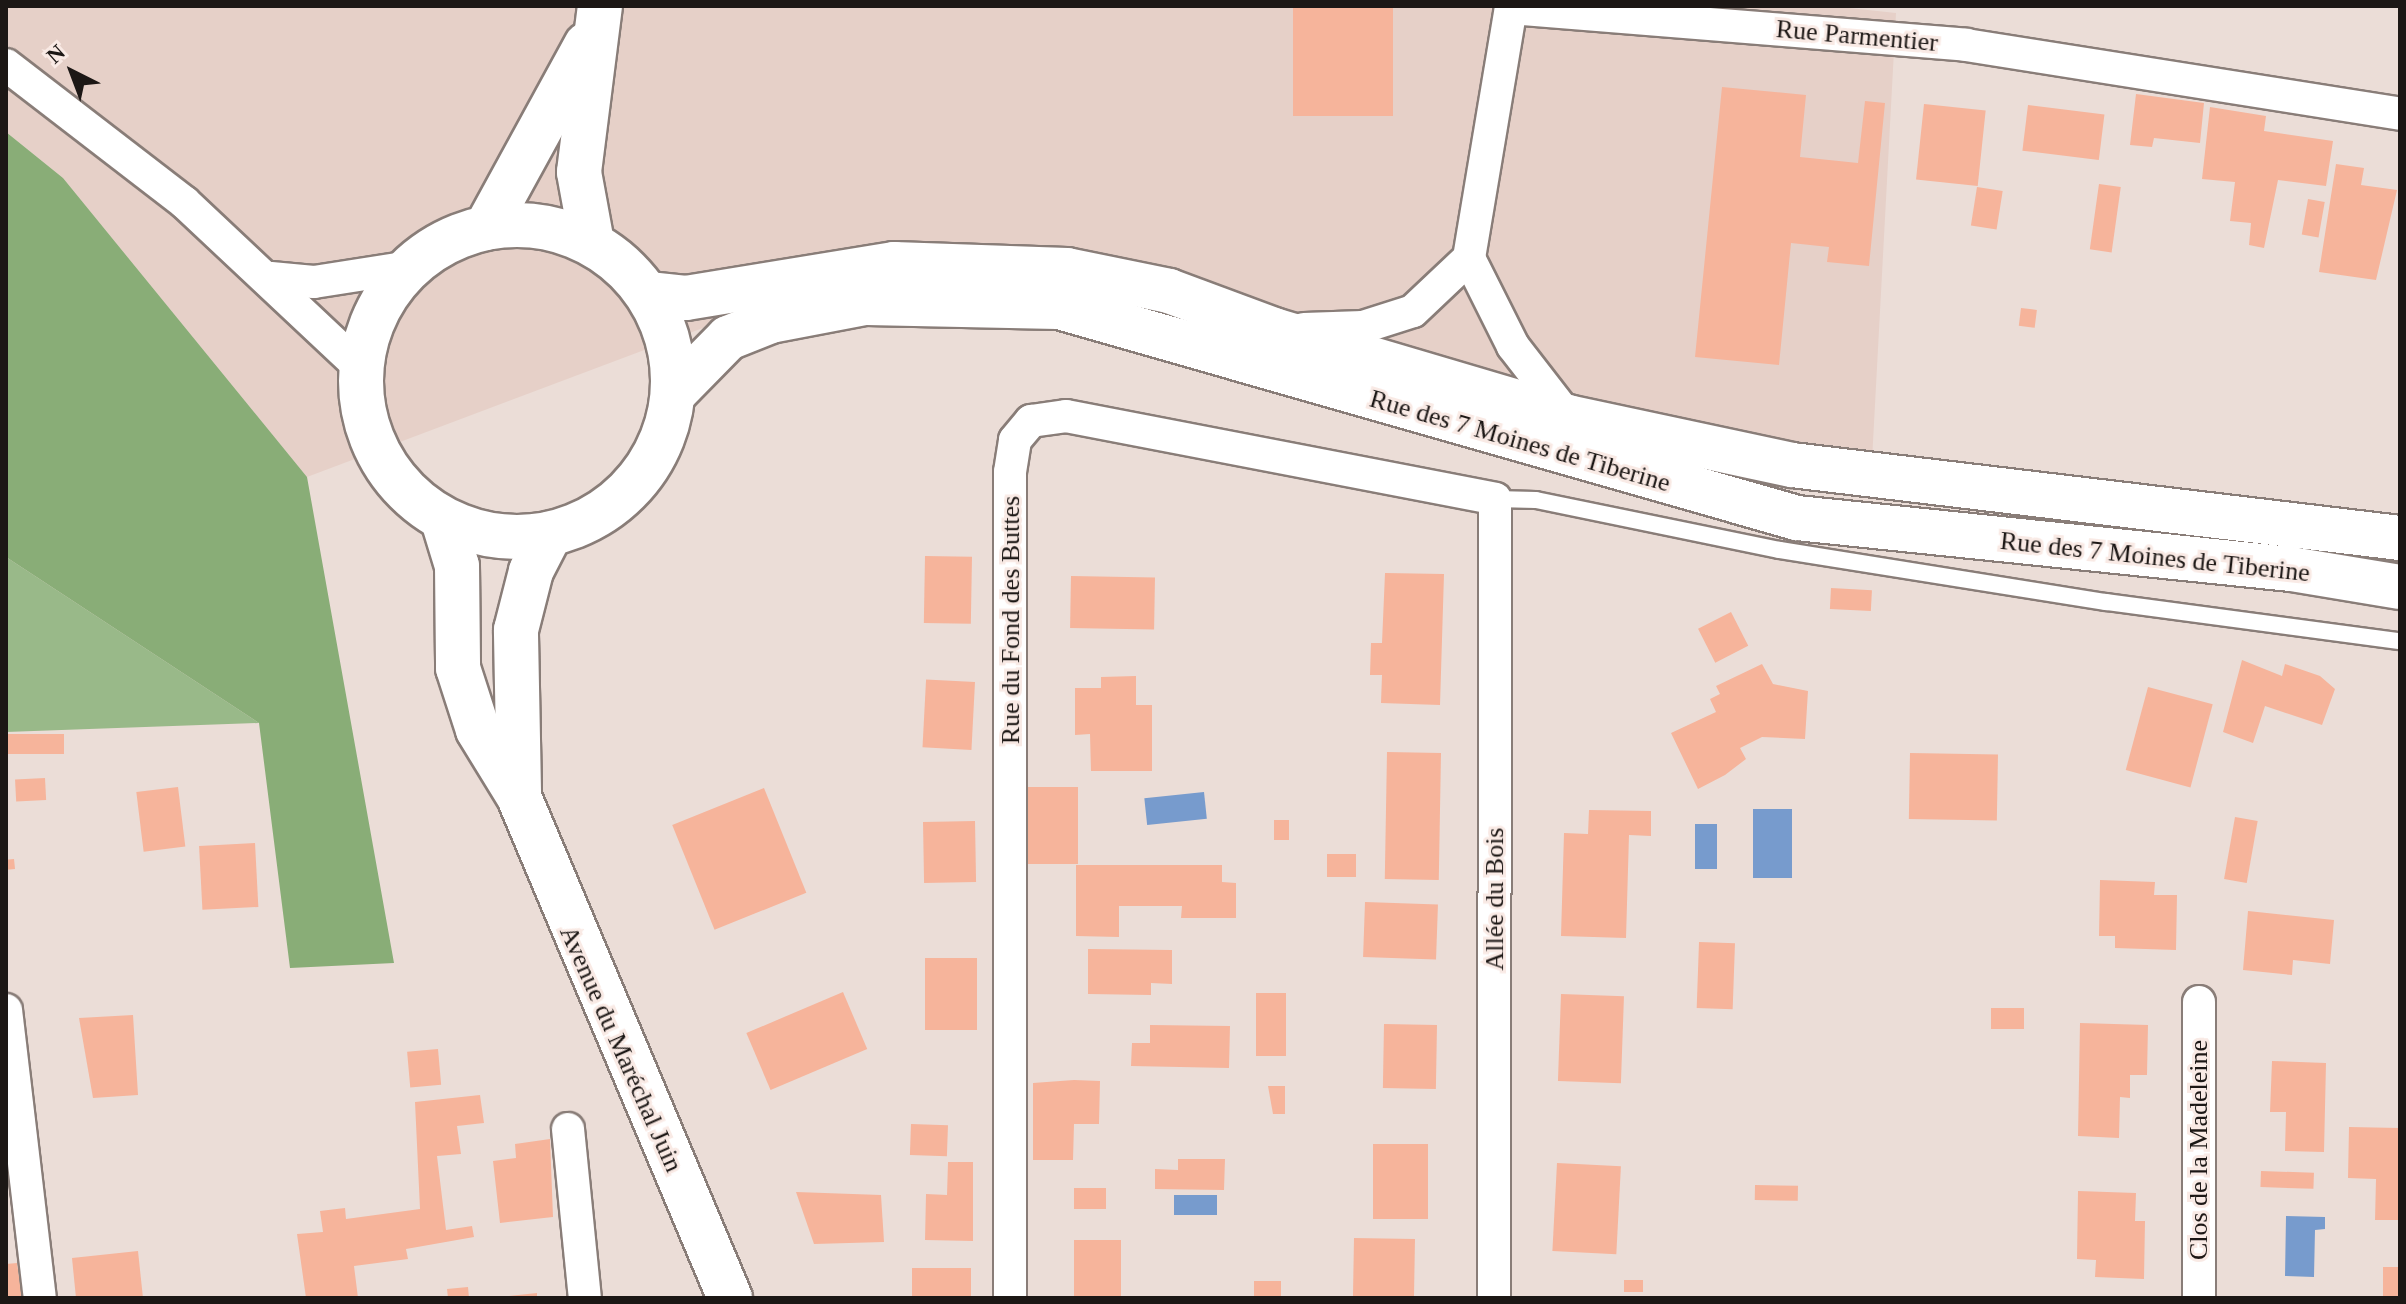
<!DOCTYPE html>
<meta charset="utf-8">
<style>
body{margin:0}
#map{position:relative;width:2406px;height:1304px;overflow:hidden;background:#ebddd7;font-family:"Times New Roman",serif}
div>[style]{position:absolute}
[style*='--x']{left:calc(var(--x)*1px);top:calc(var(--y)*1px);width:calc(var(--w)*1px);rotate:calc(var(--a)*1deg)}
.built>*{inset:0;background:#e6d0c8}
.green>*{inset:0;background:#99b989}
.forest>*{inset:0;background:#89ad77}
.water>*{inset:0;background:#779bcd;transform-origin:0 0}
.building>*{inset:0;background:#f6b49b;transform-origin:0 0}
.roads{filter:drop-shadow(2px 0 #897d78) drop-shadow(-2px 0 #897d78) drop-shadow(0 2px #897d78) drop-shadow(0 -2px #897d78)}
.lane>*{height:16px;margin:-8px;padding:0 8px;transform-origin:8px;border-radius:8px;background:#fff}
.street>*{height:32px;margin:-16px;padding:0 16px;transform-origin:16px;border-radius:16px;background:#fff}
.secondary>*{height:44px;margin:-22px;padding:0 22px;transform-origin:22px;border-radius:22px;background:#fff}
.secondary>.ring{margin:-22px;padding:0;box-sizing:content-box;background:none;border:44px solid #fff;border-radius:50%}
span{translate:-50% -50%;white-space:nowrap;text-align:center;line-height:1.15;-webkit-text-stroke:6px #f9eae5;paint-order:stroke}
.street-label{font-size:26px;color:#1c1715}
.frame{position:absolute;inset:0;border:8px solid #1c1715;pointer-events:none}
.north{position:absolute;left:32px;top:32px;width:80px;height:80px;-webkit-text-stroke:6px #f9eae5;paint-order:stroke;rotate:318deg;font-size:22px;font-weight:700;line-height:32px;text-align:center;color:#1c1715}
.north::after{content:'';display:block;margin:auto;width:28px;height:36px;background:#1c1715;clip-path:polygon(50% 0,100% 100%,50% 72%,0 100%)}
</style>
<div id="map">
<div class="built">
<i style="clip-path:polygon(6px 6px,1830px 6px,1896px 13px,1870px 498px,1680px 460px,1419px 393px,1128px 302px,793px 294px,307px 477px,63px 178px,6px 132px)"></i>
</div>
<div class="green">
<i style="clip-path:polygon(6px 557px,259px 723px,6px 732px)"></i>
</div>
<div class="forest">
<i style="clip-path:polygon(6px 132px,63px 178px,307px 477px,394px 963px,290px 968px,259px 723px,6px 557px)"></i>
</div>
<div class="water">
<i style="left:1204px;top:792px;width:27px;height:60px;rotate:84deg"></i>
<i style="left:1753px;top:809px;width:39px;height:69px"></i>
<i style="left:1695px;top:824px;width:22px;height:45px"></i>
<i style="left:1174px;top:1195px;width:43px;height:20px"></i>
<i style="clip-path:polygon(2286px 1216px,2325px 1217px,2325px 1229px,2315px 1230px,2314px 1277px,2285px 1276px)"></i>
</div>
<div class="building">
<i style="left:1293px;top:6px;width:100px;height:110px"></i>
<i style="clip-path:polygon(1722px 87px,1806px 95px,1800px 157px,1858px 163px,1865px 101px,1885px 103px,1869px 266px,1827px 262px,1829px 247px,1791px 243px,1779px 365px,1695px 357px)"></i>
<i style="clip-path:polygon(2136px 94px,2204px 103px,2200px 143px,2154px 138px,2152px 147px,2130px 145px)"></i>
<i style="left:1924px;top:104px;width:62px;height:76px;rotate:6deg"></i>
<i style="left:2028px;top:105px;width:77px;height:46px;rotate:7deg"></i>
<i style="clip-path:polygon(2210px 107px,2266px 116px,2264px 131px,2333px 141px,2326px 186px,2278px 180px,2264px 248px,2249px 245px,2251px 223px,2230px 221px,2235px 182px,2202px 179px)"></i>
<i style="clip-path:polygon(2336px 164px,2364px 168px,2361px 185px,2397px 190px,2376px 280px,2319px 272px)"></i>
<i style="left:2099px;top:184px;width:22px;height:66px;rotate:8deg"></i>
<i style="left:1977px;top:187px;width:26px;height:39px;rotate:9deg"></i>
<i style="left:2308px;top:199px;width:17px;height:36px;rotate:10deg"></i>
<i style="left:2021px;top:308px;width:16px;height:18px;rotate:7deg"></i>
<i style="left:925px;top:556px;width:47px;height:67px;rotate:1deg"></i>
<i style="clip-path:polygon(1385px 573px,1444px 574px,1440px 705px,1381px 703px,1382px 675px,1370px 675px,1371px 643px,1382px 643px)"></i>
<i style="left:1071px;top:576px;width:84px;height:52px;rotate:1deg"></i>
<i style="left:1831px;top:588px;width:41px;height:21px;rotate:3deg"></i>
<i style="left:1731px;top:612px;width:38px;height:37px;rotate:63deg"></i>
<i style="clip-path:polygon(2242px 660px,2282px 676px,2285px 664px,2320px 676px,2335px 689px,2322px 725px,2265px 706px,2253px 743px,2223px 732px)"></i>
<i style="clip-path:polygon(1762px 664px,1773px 684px,1808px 691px,1805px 739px,1762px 737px,1740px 748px,1746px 759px,1725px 775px,1698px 789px,1671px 733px,1716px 712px,1710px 699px,1720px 694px,1716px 686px)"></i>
<i style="clip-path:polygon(1136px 676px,1136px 705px,1152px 705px,1152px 771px,1091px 771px,1090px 734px,1075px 735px,1075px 688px,1101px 688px,1101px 677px)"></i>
<i style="left:975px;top:682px;width:68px;height:49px;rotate:93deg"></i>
<i style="left:2148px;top:687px;width:67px;height:86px;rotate:15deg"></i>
<i style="left:64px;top:734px;width:20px;height:58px;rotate:90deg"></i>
<i style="left:1387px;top:752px;width:54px;height:127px;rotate:1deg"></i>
<i style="left:1910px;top:753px;width:88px;height:66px;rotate:1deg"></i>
<i style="left:45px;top:778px;width:22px;height:30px;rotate:87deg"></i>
<i style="left:178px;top:787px;width:60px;height:42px;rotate:83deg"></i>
<i style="left:1028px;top:787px;width:50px;height:77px"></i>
<i style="left:764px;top:788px;width:113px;height:99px;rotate:68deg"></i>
<i style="clip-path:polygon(1589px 810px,1651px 811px,1651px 836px,1629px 835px,1626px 938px,1561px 936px,1564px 833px,1588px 834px)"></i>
<i style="left:2235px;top:817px;width:23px;height:63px;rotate:10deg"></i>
<i style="left:1274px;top:820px;width:15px;height:20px"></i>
<i style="left:975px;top:821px;width:61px;height:52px;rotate:89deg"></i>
<i style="left:255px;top:843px;width:64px;height:56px;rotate:87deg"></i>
<i style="left:1327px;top:854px;width:29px;height:23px"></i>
<i style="left:14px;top:859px;width:10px;height:8px;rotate:84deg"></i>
<i style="clip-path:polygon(1076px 865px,1222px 865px,1222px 882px,1236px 883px,1236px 918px,1181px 918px,1182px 906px,1119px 906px,1119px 937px,1076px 936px)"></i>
<i style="clip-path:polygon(2100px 880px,2155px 882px,2154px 895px,2177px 895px,2176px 950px,2115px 948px,2115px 936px,2099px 936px)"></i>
<i style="left:1365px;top:902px;width:73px;height:55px;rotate:2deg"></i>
<i style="clip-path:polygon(2248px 911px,2334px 920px,2330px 964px,2293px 960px,2292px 975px,2243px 970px)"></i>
<i style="left:1699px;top:942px;width:36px;height:66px;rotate:2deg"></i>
<i style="clip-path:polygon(1088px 949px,1172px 950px,1172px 984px,1151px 983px,1151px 995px,1088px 994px)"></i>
<i style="left:977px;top:958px;width:72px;height:52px;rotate:90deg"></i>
<i style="left:843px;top:992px;width:62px;height:105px;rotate:67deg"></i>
<i style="left:1286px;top:993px;width:63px;height:30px;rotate:90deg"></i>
<i style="left:1561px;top:994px;width:63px;height:87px;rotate:2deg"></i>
<i style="left:1991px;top:1008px;width:33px;height:21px"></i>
<i style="clip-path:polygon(133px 1015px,138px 1095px,93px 1098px,79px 1018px)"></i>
<i style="clip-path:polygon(2080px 1023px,2148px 1025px,2147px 1075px,2130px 1075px,2130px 1098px,2120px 1097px,2119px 1138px,2078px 1136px)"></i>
<i style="left:1384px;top:1024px;width:53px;height:64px;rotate:1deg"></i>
<i style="clip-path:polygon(1150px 1025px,1230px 1026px,1229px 1068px,1131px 1066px,1132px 1043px,1150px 1043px)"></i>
<i style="left:438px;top:1049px;width:36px;height:31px;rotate:85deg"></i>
<i style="clip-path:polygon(2272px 1061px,2326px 1063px,2324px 1152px,2285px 1151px,2286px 1112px,2270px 1112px)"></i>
<i style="clip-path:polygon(1074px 1080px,1100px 1081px,1099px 1124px,1074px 1124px,1073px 1160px,1033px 1160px,1033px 1083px)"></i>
<i style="clip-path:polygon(1268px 1086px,1285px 1086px,1285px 1114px,1273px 1114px)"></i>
<i style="clip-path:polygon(480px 1095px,484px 1123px,457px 1126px,461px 1154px,437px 1156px,446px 1230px,472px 1226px,474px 1237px,406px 1249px,408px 1259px,354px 1266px,358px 1298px,306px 1298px,297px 1234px,323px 1232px,320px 1211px,345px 1208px,346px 1219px,420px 1209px,415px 1102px)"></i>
<i style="left:911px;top:1124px;width:37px;height:31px;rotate:2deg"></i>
<i style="clip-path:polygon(2349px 1127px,2400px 1128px,2400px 1220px,2375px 1220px,2376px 1179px,2348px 1178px)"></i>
<i style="clip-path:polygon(550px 1139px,553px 1217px,500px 1223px,493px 1161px,516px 1158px,515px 1144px)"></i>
<i style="left:1373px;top:1144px;width:55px;height:75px"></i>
<i style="clip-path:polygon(1178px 1159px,1225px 1159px,1224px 1190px,1155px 1189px,1155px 1169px,1178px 1170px)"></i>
<i style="clip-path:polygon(948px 1162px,973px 1162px,973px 1241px,925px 1240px,926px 1194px,947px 1195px)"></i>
<i style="left:1557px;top:1163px;width:64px;height:88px;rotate:3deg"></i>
<i style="left:2261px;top:1171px;width:53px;height:16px;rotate:2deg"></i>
<i style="left:1755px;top:1185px;width:43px;height:15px;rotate:1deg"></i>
<i style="left:1074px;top:1188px;width:32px;height:21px"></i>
<i style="clip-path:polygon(2078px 1191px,2136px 1193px,2135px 1221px,2145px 1221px,2144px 1279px,2095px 1277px,2096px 1260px,2077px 1259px)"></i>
<i style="clip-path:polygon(796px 1192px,881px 1195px,884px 1242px,814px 1244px)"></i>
<i style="left:1354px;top:1238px;width:61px;height:60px;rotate:1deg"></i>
<i style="left:1074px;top:1240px;width:47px;height:58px"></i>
<i style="clip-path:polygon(138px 1251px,143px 1298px,76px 1298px,72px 1258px)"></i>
<i style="clip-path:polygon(17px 1263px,22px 1298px,6px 1298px,6px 1264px)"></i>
<i style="left:2383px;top:1267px;width:17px;height:31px"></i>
<i style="left:912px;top:1268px;width:59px;height:30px"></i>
<i style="left:1624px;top:1280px;width:19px;height:12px"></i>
<i style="left:1254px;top:1281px;width:27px;height:17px"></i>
<i style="clip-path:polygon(468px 1287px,469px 1298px,448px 1298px,447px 1289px)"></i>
<i style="clip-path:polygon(537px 1293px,537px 1298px,509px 1298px,509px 1296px)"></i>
</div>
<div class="roads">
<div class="lane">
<i style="--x:1495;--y:499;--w:41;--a:1.4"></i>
<i style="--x:1536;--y:500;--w:249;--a:11.6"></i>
<i style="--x:1780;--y:550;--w:330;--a:9.1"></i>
<i style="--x:2106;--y:602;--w:297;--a:7.6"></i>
</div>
<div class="street">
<i style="--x:6;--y:65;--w:225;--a:37.6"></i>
<i style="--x:184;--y:202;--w:243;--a:43.2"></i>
<i style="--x:271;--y:278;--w:43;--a:5.3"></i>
<i style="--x:314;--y:282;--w:97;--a:-8.9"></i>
<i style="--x:1304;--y:329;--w:59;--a:-1.9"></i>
<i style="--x:1363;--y:327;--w:52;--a:-17.7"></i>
<i style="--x:1413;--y:311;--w:77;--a:-43.4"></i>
<i style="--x:1568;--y:417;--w:90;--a:-127.8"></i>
<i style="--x:1513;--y:346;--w:98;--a:-116.6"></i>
<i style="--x:1469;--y:258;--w:254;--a:-80.5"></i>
<i style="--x:1511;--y:8;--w:457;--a:4.6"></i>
<i style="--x:1966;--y:45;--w:439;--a:9"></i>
<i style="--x:2199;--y:1002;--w:296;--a:90"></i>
<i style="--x:6;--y:1010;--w:290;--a:83.3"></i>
<i style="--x:568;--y:1129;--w:170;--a:84.3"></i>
<i style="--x:1010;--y:1298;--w:826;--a:-90"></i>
<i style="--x:1010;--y:472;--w:32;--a:-81"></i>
<i style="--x:1015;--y:440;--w:25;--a:-50"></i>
<i style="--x:1031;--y:421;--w:35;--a:-8"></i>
<i style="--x:1066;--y:416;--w:437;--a:10.9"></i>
<i style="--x:1495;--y:499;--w:799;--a:90.07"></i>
</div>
<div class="secondary">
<i class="ring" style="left:361px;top:225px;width:268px;height:268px"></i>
<i style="--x:486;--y:228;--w:209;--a:-61.3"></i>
<i style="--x:592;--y:243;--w:72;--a:-100.4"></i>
<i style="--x:579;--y:172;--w:167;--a:-82.8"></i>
<i style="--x:648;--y:294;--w:38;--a:6"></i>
<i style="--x:686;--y:298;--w:211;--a:-9.3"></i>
<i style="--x:894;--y:264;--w:173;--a:2"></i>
<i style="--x:1067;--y:270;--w:104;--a:11.6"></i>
<i style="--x:1169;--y:291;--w:112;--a:20.4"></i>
<i style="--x:1274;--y:330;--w:307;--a:16.5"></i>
<i style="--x:1568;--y:417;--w:229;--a:12.1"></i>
<i style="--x:1792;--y:465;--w:612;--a:6.85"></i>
<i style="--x:674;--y:393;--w:77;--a:-45.5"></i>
<i style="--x:728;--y:338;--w:46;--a:-21.6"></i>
<i style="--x:771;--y:321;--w:96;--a:-10.8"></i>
<i style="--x:865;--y:303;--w:194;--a:1.2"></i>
<i style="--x:1059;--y:307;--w:768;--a:15.96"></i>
<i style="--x:1797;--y:518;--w:497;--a:5.9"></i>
<i style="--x:2291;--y:569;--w:110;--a:9.4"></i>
<i style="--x:443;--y:520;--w:48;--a:73.1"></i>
<i style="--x:457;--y:566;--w:102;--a:89.4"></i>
<i style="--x:458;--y:668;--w:65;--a:72.1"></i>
<i style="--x:478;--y:730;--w:79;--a:58.5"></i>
<i style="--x:519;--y:797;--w:544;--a:67.16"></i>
<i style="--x:519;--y:791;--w:161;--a:-91.1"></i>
<i style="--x:516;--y:630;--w:61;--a:-75.7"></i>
<i style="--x:531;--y:571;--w:42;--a:-62.8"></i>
</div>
</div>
<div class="street-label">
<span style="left:1857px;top:36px;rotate:5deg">Rue Parmentier</span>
<span style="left:1520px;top:441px;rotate:16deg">Rue des 7 Moines de Tiberine</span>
<span style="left:2155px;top:557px;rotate:6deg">Rue des 7 Moines de Tiberine</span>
<span style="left:1011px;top:620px;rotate:-90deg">Rue du Fond des Buttes</span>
<span style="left:1495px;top:899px;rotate:-90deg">Allée du Bois</span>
<span style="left:621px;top:1049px;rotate:66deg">Avenue du Maréchal Juin</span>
<span style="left:2199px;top:1150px;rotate:-90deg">Clos de la Madeleine</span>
</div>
<div class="frame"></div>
<div class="north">N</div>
</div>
